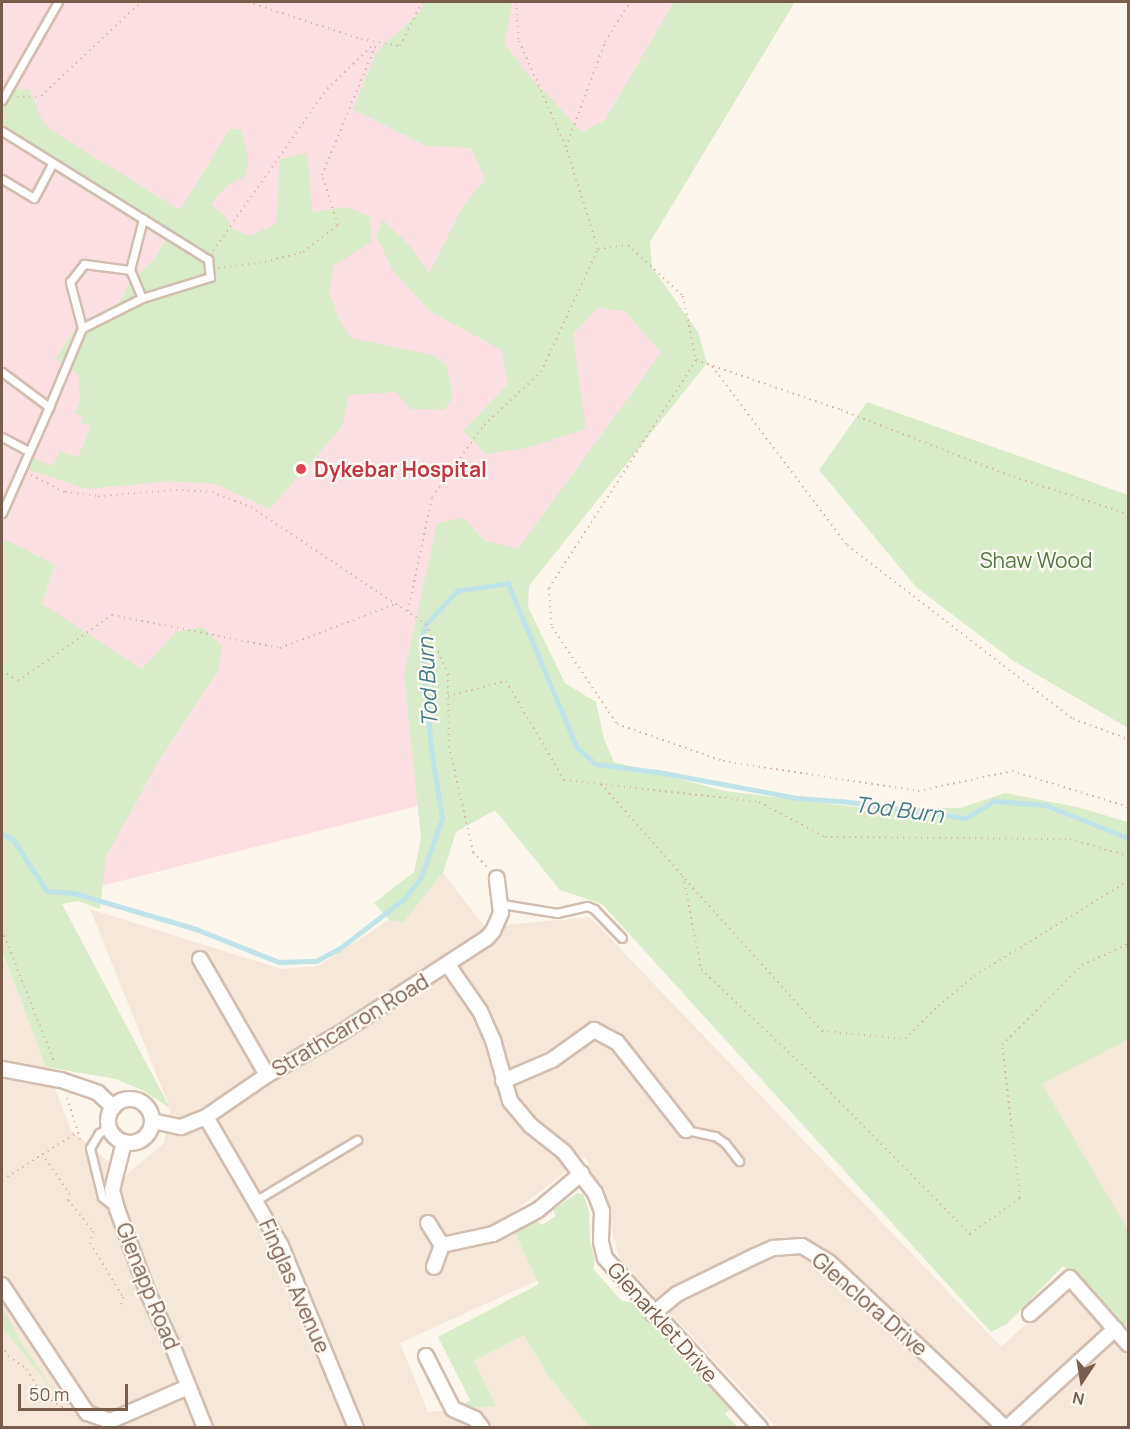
<!DOCTYPE html>
<style>
body{margin:0}
#map{position:relative;width:1130px;height:1429px;overflow:hidden;background:#fdf6ec;font-family:Manrope,sans-serif}
div>[style]{position:absolute}
[style*='--x']{left:calc(var(--x)*1px);top:calc(var(--y)*1px);width:calc(var(--w)*1px);rotate:calc(var(--a)*1deg)}
.residential>*{inset:0;background:#f5e8da}
.medical>*{inset:0;background:#fbdfe3}
.green>*{inset:0;background:#d8ecc9}
.stream>*{height:4.5px;margin:-2.25px;padding:0 2.25px;transform-origin:2.25px;border-radius:2.25px;background:#bfe3e8}
.path>*{height:2px;margin-top:-1px;transform-origin:0;background:repeating-linear-gradient(90deg,#d9b8a5 0 1.5px,transparent 0 6px)}
.roads{filter:drop-shadow(2px 0 #d1beb0) drop-shadow(-2px 0 #d1beb0) drop-shadow(0 2px #d1beb0) drop-shadow(0 -2px #d1beb0)}
.service>*{height:7px;margin:-3.5px;padding:0 3.5px;transform-origin:3.5px;border-radius:3.5px;background:#fff}
.minor>*{height:14px;margin:-7px;padding:0 7px;transform-origin:7px;border-radius:7px;background:#fff}
.minor>.ring{margin:-7px;padding:0;box-sizing:content-box;background:none;border:14px solid #fff;border-radius:50%}
.dots>*{width:16px;height:16px;translate:-50% -50%;box-sizing:border-box;border:3px solid #fffaf3;border-radius:50%}
span{translate:-50% -50%;white-space:nowrap;text-align:center;line-height:1.15;-webkit-text-stroke:4.5px #fffaf3;paint-order:stroke}
.health-label{font-size:21px;color:#be3a42;font-weight:700}
.left{translate:0 -50%;text-align:left}
.park-label{font-size:21px;color:#537a41}
.street-label{font-size:21px;color:#7a5c4d}
.water-label{font-size:22px;color:#437c86;font-style:italic}
.frame{position:absolute;inset:0;border:3px solid #7a5c4d;pointer-events:none}
.north{position:absolute;left:1052px;top:1351px;width:60px;height:60px;-webkit-text-stroke:4px #fffaf3;paint-order:stroke;rotate:192deg;font-size:16px;font-weight:700;line-height:24px;text-align:center;color:#7a5c4d}
.north::after{content:'';display:block;margin:auto;width:21px;height:27px;background:#7a5c4d;clip-path:polygon(50% 0,100% 100%,50% 72%,0 100%)}
.scale{position:absolute;left:18px;top:1384px;width:110px;height:27px;box-sizing:border-box;border:3px solid #7a5c4d;border-top:0;padding-left:8px;font-size:18px;line-height:21px;white-space:nowrap;color:#7a5c4d;-webkit-text-stroke:4px #fffaf3;paint-order:stroke}
</style>
<div id="map">
<div class="residential">
<i style="clip-path:polygon(443px 873px,485px 927px,590px 917px,1001px 1347px,1066px 1286px,1128px 1354px,1128px 1427px,776px 1427px,619px 1258px,604px 1198px,585px 1157px,512px 1213px,515px 1233px,538px 1280px,400px 1343px,428px 1412px,495px 1405px,473px 1361px,524px 1335px,547px 1374px,589px 1427px,2px 1427px,2px 951px,71px 1130px,125px 1176px,164px 1143px,170px 1108px,90px 909px,282px 969px,318px 966px,389px 920px,404px 922px)"></i>
<i style="clip-path:polygon(1128px 1040px,1128px 1234px,1042px 1084px)"></i>
</div>
<div class="medical">
<i style="clip-path:polygon(2px 2px,771px 2px,607px 254px,685px 353px,515px 586px,584px 764px,85px 890px,2px 810px)"></i>
</div>
<div class="green">
<i style="clip-path:polygon(424px 2px,512px 2px,505px 43px,524px 70px,582px 132px,605px 120px,674px 2px,795px 2px,650px 242px,652px 267px,698px 332px,707px 363px,529px 586px,528px 607px,565px 683px,596px 702px,604px 739px,614px 762px,725px 791px,856px 807px,960px 808px,1005px 793px,1077px 807px,1128px 822px,1128px 1040px,1042px 1084px,1128px 1230px,1128px 1328px,1063px 1266px,1007px 1324px,991px 1332px,602px 904px,560px 890px,495px 810px,456px 832px,443px 873px,404px 922px,389px 920px,374px 903px,414px 872px,421px 838px,404px 674px,437px 523px,464px 518px,485px 541px,518px 549px,661px 353px,625px 311px,598px 308px,573px 334px,586px 429px,526px 448px,486px 454px,463px 431px,508px 384px,502px 350px,431px 312px,393px 271px,376px 235px,383px 220px,412px 248px,429px 274px,463px 206px,485px 179px,471px 148px,426px 146px,353px 109px,377px 51px,420px 12px)"></i>
<i style="clip-path:polygon(2px 88px,30px 90px,40px 116px,49px 129px,180px 210px,230px 129px,241px 129px,249px 161px,245px 176px,227px 186px,211px 204px,224px 215px,232px 228px,250px 236px,276px 224px,280px 159px,307px 153px,313px 212px,347px 207px,370px 216px,371px 242px,334px 265px,329px 292px,341px 323px,351px 338px,432px 355px,447px 365px,453px 397px,444px 410px,410px 409px,396px 392px,349px 395px,342px 427px,270px 509px,216px 484px,172px 481px,87px 489px,28px 469px,33px 458px,53px 466px,60px 451px,78px 457px,91px 426px,80px 423px,83px 416px,75px 413px,80px 401px,78px 374px,55px 359px,75px 329px,121px 301px,128px 285px,156px 257px,165px 240px,58px 174px,62px 164px,2px 123px)"></i>
<i style="clip-path:polygon(867px 402px,1128px 495px,1128px 728px,1015px 662px,916px 587px,819px 470px)"></i>
<i style="clip-path:polygon(2px 541px,10px 542px,55px 565px,42px 604px,142px 669px,176px 632px,202px 627px,222px 646px,218px 671px,157px 764px,106px 857px,100px 909px,78px 901px,62px 904px,170px 1108px,142px 1090px,116px 1079px,46px 1067px,2px 950px)"></i>
<i style="clip-path:polygon(577px 1193px,583px 1194px,589px 1211px,590px 1242px,595px 1259px,593px 1269px,622px 1301px,636px 1303px,733px 1406px,725px 1414px,738px 1427px,589px 1427px,547px 1374px,524px 1335px,474px 1361px,496px 1406px,458px 1408px,470px 1400px,438px 1337px,539px 1284px,515px 1233px,536px 1220px,542px 1225px,556px 1216px,553px 1210px)"></i>
<i style="clip-path:polygon(2px 1305px,19px 1339px,56px 1394px,2px 1327px)"></i>
</div>
<div class="stream">
<i style="--x:2;--y:834;--w:12;--a:24"></i>
<i style="--x:13;--y:839;--w:62;--a:56.8"></i>
<i style="--x:47;--y:891;--w:27;--a:4"></i>
<i style="--x:74;--y:893;--w:127;--a:16.4"></i>
<i style="--x:196;--y:929;--w:89;--a:21.7"></i>
<i style="--x:279;--y:962;--w:37;--a:-2"></i>
<i style="--x:316;--y:961;--w:26;--a:-28"></i>
<i style="--x:339;--y:949;--w:82;--a:-37.6"></i>
<i style="--x:404;--y:899;--w:27;--a:-51"></i>
<i style="--x:421;--y:878;--w:64;--a:-70.7"></i>
<i style="--x:442;--y:818;--w:70;--a:-99.1"></i>
<i style="--x:431;--y:749;--w:69;--a:-95"></i>
<i style="--x:425;--y:680;--w:41;--a:-95.6"></i>
<i style="--x:421;--y:639;--w:16;--a:-72"></i>
<i style="--x:426;--y:624;--w:45;--a:-46.8"></i>
<i style="--x:457;--y:591;--w:52;--a:-8.9"></i>
<i style="--x:508;--y:583;--w:178;--a:67.2"></i>
<i style="--x:577;--y:747;--w:25;--a:42"></i>
<i style="--x:596;--y:764;--w:69;--a:7.5"></i>
<i style="--x:664;--y:773;--w:135;--a:10.6"></i>
<i style="--x:797;--y:798;--w:53;--a:4.3"></i>
<i style="--x:850;--y:802;--w:117;--a:7.9"></i>
<i style="--x:966;--y:818;--w:33;--a:-31"></i>
<i style="--x:994;--y:801;--w:52;--a:4.4"></i>
<i style="--x:1046;--y:805;--w:88;--a:21.9"></i>
</div>
<div class="path">
<i style="--x:248;--y:2;--w:119;--a:18.1"></i>
<i style="--x:361;--y:39;--w:40;--a:10"></i>
<i style="--x:400;--y:46;--w:49;--a:-63.4"></i>
<i style="--x:516;--y:2;--w:39;--a:86"></i>
<i style="--x:519;--y:41;--w:116;--a:66.1"></i>
<i style="--x:17;--y:97;--w:24;--a:-2"></i>
<i style="--x:41;--y:96;--w:137;--a:-43.2"></i>
<i style="--x:598;--y:249;--w:107;--a:-107.4"></i>
<i style="--x:566;--y:147;--w:112;--a:-69.6"></i>
<i style="--x:605;--y:42;--w:47;--a:-58"></i>
<i style="--x:213;--y:251;--w:198;--a:-54.9"></i>
<i style="--x:327;--y:89;--w:66;--a:-43.8"></i>
<i style="--x:218;--y:268;--w:47;--a:-7.3"></i>
<i style="--x:265;--y:262;--w:39;--a:-15"></i>
<i style="--x:303;--y:252;--w:44;--a:-37.6"></i>
<i style="--x:338;--y:225;--w:52;--a:-107.7"></i>
<i style="--x:322;--y:175;--w:144;--a:-67.5"></i>
<i style="--x:696;--y:360;--w:153;--a:19"></i>
<i style="--x:841;--y:410;--w:186;--a:21.2"></i>
<i style="--x:1014;--y:477;--w:120;--a:18"></i>
<i style="--x:712;--y:366;--w:224;--a:53"></i>
<i style="--x:847;--y:545;--w:285;--a:37.6"></i>
<i style="--x:1073;--y:719;--w:59;--a:20"></i>
<i style="--x:31;--y:475;--w:38;--a:27"></i>
<i style="--x:65;--y:492;--w:33;--a:7"></i>
<i style="--x:98;--y:496;--w:78;--a:-4.4"></i>
<i style="--x:176;--y:490;--w:36;--a:3"></i>
<i style="--x:212;--y:492;--w:42;--a:21"></i>
<i style="--x:251;--y:507;--w:211;--a:33.8"></i>
<i style="--x:426;--y:624;--w:55;--a:66.3"></i>
<i style="--x:448;--y:674;--w:72;--a:89.2"></i>
<i style="--x:449;--y:746;--w:109;--a:77.2"></i>
<i style="--x:473;--y:852;--w:23;--a:47"></i>
<i style="--x:408;--y:611;--w:116;--a:-78.1"></i>
<i style="--x:432;--y:497;--w:89;--a:-54.2"></i>
<i style="--x:484;--y:425;--w:78;--a:-42.9"></i>
<i style="--x:541;--y:372;--w:136;--a:-65.1"></i>
<i style="--x:598;--y:249;--w:30;--a:-8"></i>
<i style="--x:628;--y:245;--w:75;--a:42.8"></i>
<i style="--x:683;--y:296;--w:65;--a:78.5"></i>
<i style="--x:696;--y:360;--w:271;--a:122.8"></i>
<i style="--x:549;--y:588;--w:39;--a:86"></i>
<i style="--x:552;--y:627;--w:117;--a:56.2"></i>
<i style="--x:617;--y:724;--w:112;--a:19.2"></i>
<i style="--x:723;--y:761;--w:197;--a:8.7"></i>
<i style="--x:918;--y:791;--w:96;--a:-12"></i>
<i style="--x:1012;--y:771;--w:121;--a:17.2"></i>
<i style="--x:2;--y:670;--w:19;--a:35"></i>
<i style="--x:18;--y:681;--w:115;--a:-35.1"></i>
<i style="--x:112;--y:615;--w:171;--a:11.1"></i>
<i style="--x:280;--y:648;--w:123;--a:-20.9"></i>
<i style="--x:448;--y:696;--w:60;--a:-14.5"></i>
<i style="--x:506;--y:681;--w:115;--a:59.6"></i>
<i style="--x:564;--y:780;--w:196;--a:6.4"></i>
<i style="--x:759;--y:802;--w:75;--a:27.9"></i>
<i style="--x:825;--y:837;--w:245;--a:0.5"></i>
<i style="--x:1070;--y:839;--w:60;--a:16.3"></i>
<i style="--x:601;--y:784;--w:123;--a:48.3"></i>
<i style="--x:683;--y:876;--w:95;--a:79"></i>
<i style="--x:701;--y:969;--w:167;--a:43.5"></i>
<i style="--x:822;--y:1084;--w:211;--a:45.4"></i>
<i style="--x:970;--y:1234;--w:62;--a:-35.8"></i>
<i style="--x:1020;--y:1198;--w:154;--a:-96.7"></i>
<i style="--x:1002;--y:1045;--w:113;--a:-45"></i>
<i style="--x:1082;--y:965;--w:51;--a:-24.5"></i>
<i style="--x:685;--y:879;--w:205;--a:48"></i>
<i style="--x:822;--y:1031;--w:83;--a:5.5"></i>
<i style="--x:905;--y:1039;--w:47;--a:-45"></i>
<i style="--x:938;--y:1006;--w:47;--a:-39.8"></i>
<i style="--x:974;--y:976;--w:181;--a:-31.7"></i>
<i style="--x:2;--y:930;--w:144;--a:68.4"></i>
<i style="--x:67;--y:1098;--w:45;--a:72"></i>
<i style="--x:42;--y:1154;--w:47;--a:55.3"></i>
<i style="--x:69;--y:1193;--w:7;--a:98"></i>
<i style="--x:68;--y:1200;--w:40;--a:51"></i>
<i style="--x:93;--y:1231;--w:12;--a:104"></i>
<i style="--x:90;--y:1243;--w:63;--a:58.6"></i>
<i style="--x:123;--y:1297;--w:9;--a:103"></i>
<i style="--x:2;--y:1180;--w:90;--a:-32.3"></i>
<i style="--x:2;--y:1345;--w:13;--a:61"></i>
<i style="--x:8;--y:1356;--w:23;--a:34"></i>
<i style="--x:27;--y:1369;--w:29;--a:61"></i>
<i style="--x:41;--y:1394;--w:32;--a:32"></i>
</div>
<div class="roads">
<div class="service">
<i style="--x:2;--y:100;--w:113;--a:-60.3"></i>
<i style="--x:2;--y:131;--w:243;--a:31.9"></i>
<i style="--x:208;--y:259;--w:18;--a:84"></i>
<i style="--x:210;--y:277;--w:71;--a:162.8"></i>
<i style="--x:142;--y:298;--w:67;--a:153.4"></i>
<i style="--x:82;--y:328;--w:86;--a:112.7"></i>
<i style="--x:2;--y:179;--w:37;--a:31"></i>
<i style="--x:34;--y:198;--w:40;--a:-62"></i>
<i style="--x:142;--y:298;--w:30;--a:-113"></i>
<i style="--x:130;--y:270;--w:53;--a:-75.7"></i>
<i style="--x:82;--y:328;--w:48;--a:-104.6"></i>
<i style="--x:70;--y:282;--w:23;--a:-52"></i>
<i style="--x:84;--y:264;--w:46;--a:7.4"></i>
<i style="--x:2;--y:372;--w:59;--a:36.7"></i>
<i style="--x:49;--y:407;--w:116;--a:113.9"></i>
<i style="--x:2;--y:437;--w:30;--a:28"></i>
<i style="--x:502;--y:904;--w:56;--a:9.3"></i>
<i style="--x:557;--y:913;--w:31;--a:-13"></i>
<i style="--x:587;--y:906;--w:8;--a:23"></i>
<i style="--x:594;--y:909;--w:40;--a:46"></i>
<i style="--x:109;--y:1127;--w:12;--a:149"></i>
<i style="--x:99;--y:1133;--w:17;--a:121"></i>
<i style="--x:90;--y:1148;--w:50;--a:76.2"></i>
<i style="--x:102;--y:1197;--w:14;--a:39"></i>
<i style="--x:686;--y:1130;--w:30;--a:12"></i>
<i style="--x:715;--y:1136;--w:12;--a:35"></i>
<i style="--x:725;--y:1143;--w:23;--a:52"></i>
<i style="--x:255;--y:1201;--w:119;--a:-30.9"></i>
</div>
<div class="minor">
<i style="--x:200;--y:959;--w:134;--a:60"></i>
<i style="--x:448;--y:965;--w:56;--a:55.2"></i>
<i style="--x:480;--y:1011;--w:32;--a:66"></i>
<i style="--x:493;--y:1040;--w:63;--a:74.4"></i>
<i style="--x:510;--y:1101;--w:31;--a:50"></i>
<i style="--x:530;--y:1125;--w:43;--a:38.5"></i>
<i style="--x:564;--y:1152;--w:51;--a:52.9"></i>
<i style="--x:595;--y:1193;--w:19;--a:69"></i>
<i style="--x:602;--y:1211;--w:31;--a:92"></i>
<i style="--x:601;--y:1242;--w:16;--a:76"></i>
<i style="--x:605;--y:1258;--w:230;--a:47.6"></i>
<i style="--x:2;--y:1069;--w:60;--a:10.6"></i>
<i style="--x:61;--y:1080;--w:39;--a:19"></i>
<i style="--x:98;--y:1093;--w:21;--a:43"></i>
<i style="--x:503;--y:1081;--w:53;--a:-23.2"></i>
<i style="--x:552;--y:1060;--w:52;--a:-35.5"></i>
<i style="--x:594;--y:1030;--w:26;--a:28"></i>
<i style="--x:617;--y:1042;--w:112;--a:51.9"></i>
<i class="ring" style="left:108px;top:1099px;width:30px;height:30px"></i>
<i style="--x:206;--y:1117;--w:149;--a:59.8"></i>
<i style="--x:281;--y:1246;--w:197;--a:67.6"></i>
<i style="--x:152;--y:1121;--w:30;--a:12"></i>
<i style="--x:181;--y:1127;--w:27;--a:-22"></i>
<i style="--x:206;--y:1117;--w:74;--a:-34.5"></i>
<i style="--x:267;--y:1075;--w:83;--a:-29.7"></i>
<i style="--x:339;--y:1034;--w:176;--a:-33"></i>
<i style="--x:487;--y:938;--w:9;--a:-49"></i>
<i style="--x:493;--y:931;--w:20;--a:-66"></i>
<i style="--x:501;--y:913;--w:35;--a:-97"></i>
<i style="--x:124;--y:1142;--w:49;--a:104"></i>
<i style="--x:112;--y:1190;--w:20;--a:75"></i>
<i style="--x:117;--y:1209;--w:90;--a:69.7"></i>
<i style="--x:148;--y:1293;--w:57;--a:65.2"></i>
<i style="--x:172;--y:1345;--w:89;--a:68.3"></i>
<i style="--x:428;--y:1223;--w:26;--a:58"></i>
<i style="--x:434;--y:1267;--w:23;--a:-70"></i>
<i style="--x:442;--y:1245;--w:52;--a:-12.2"></i>
<i style="--x:493;--y:1234;--w:51;--a:-28.1"></i>
<i style="--x:538;--y:1210;--w:57;--a:-40.1"></i>
<i style="--x:2;--y:1285;--w:154;--a:56.4"></i>
<i style="--x:87;--y:1413;--w:24;--a:19"></i>
<i style="--x:110;--y:1421;--w:85;--a:-23.6"></i>
<i style="--x:653;--y:1314;--w:31;--a:-40"></i>
<i style="--x:677;--y:1294;--w:87;--a:-26"></i>
<i style="--x:755;--y:1256;--w:20;--a:-24"></i>
<i style="--x:773;--y:1248;--w:29;--a:-4"></i>
<i style="--x:802;--y:1246;--w:31;--a:31"></i>
<i style="--x:829;--y:1262;--w:242;--a:43.3"></i>
<i style="--x:1030;--y:1314;--w:54;--a:-42"></i>
<i style="--x:1070;--y:1278;--w:88;--a:48.7"></i>
<i style="--x:426;--y:1356;--w:59;--a:63"></i>
<i style="--x:453;--y:1409;--w:24;--a:24"></i>
<i style="--x:475;--y:1419;--w:11;--a:52"></i>
<i style="--x:1007;--y:1428;--w:147;--a:-42.5"></i>
</div>
</div>
<div class="dots">
<i style="left:301px;top:469px;background:#e0444e"></i>
</div>
<div class="health-label">
<span class="left" style="left:314px;top:469px">Dykebar Hospital</span>
</div>
<div class="park-label">
<span style="left:1036px;top:560px">Shaw Wood</span>
</div>
<div class="street-label">
<span style="left:350px;top:1025px;rotate:-31deg">Strathcarron Road</span>
<span style="left:148px;top:1286px;rotate:68deg">Glenapp Road</span>
<span style="left:295px;top:1286px;rotate:66deg">Finglas Avenue</span>
<span style="left:870px;top:1304px;rotate:41deg">Glenclora Drive</span>
<span style="left:663px;top:1322px;rotate:48deg">Glenarklet Drive</span>
</div>
<div class="water-label">
<span style="left:428px;top:682px;rotate:-93deg">Tod Burn</span>
<span style="left:899px;top:810px;rotate:7deg">Tod Burn</span>
</div>
<div class="frame"></div>
<div class="north">N</div>
<div class="scale">50 m</div>
</div>
